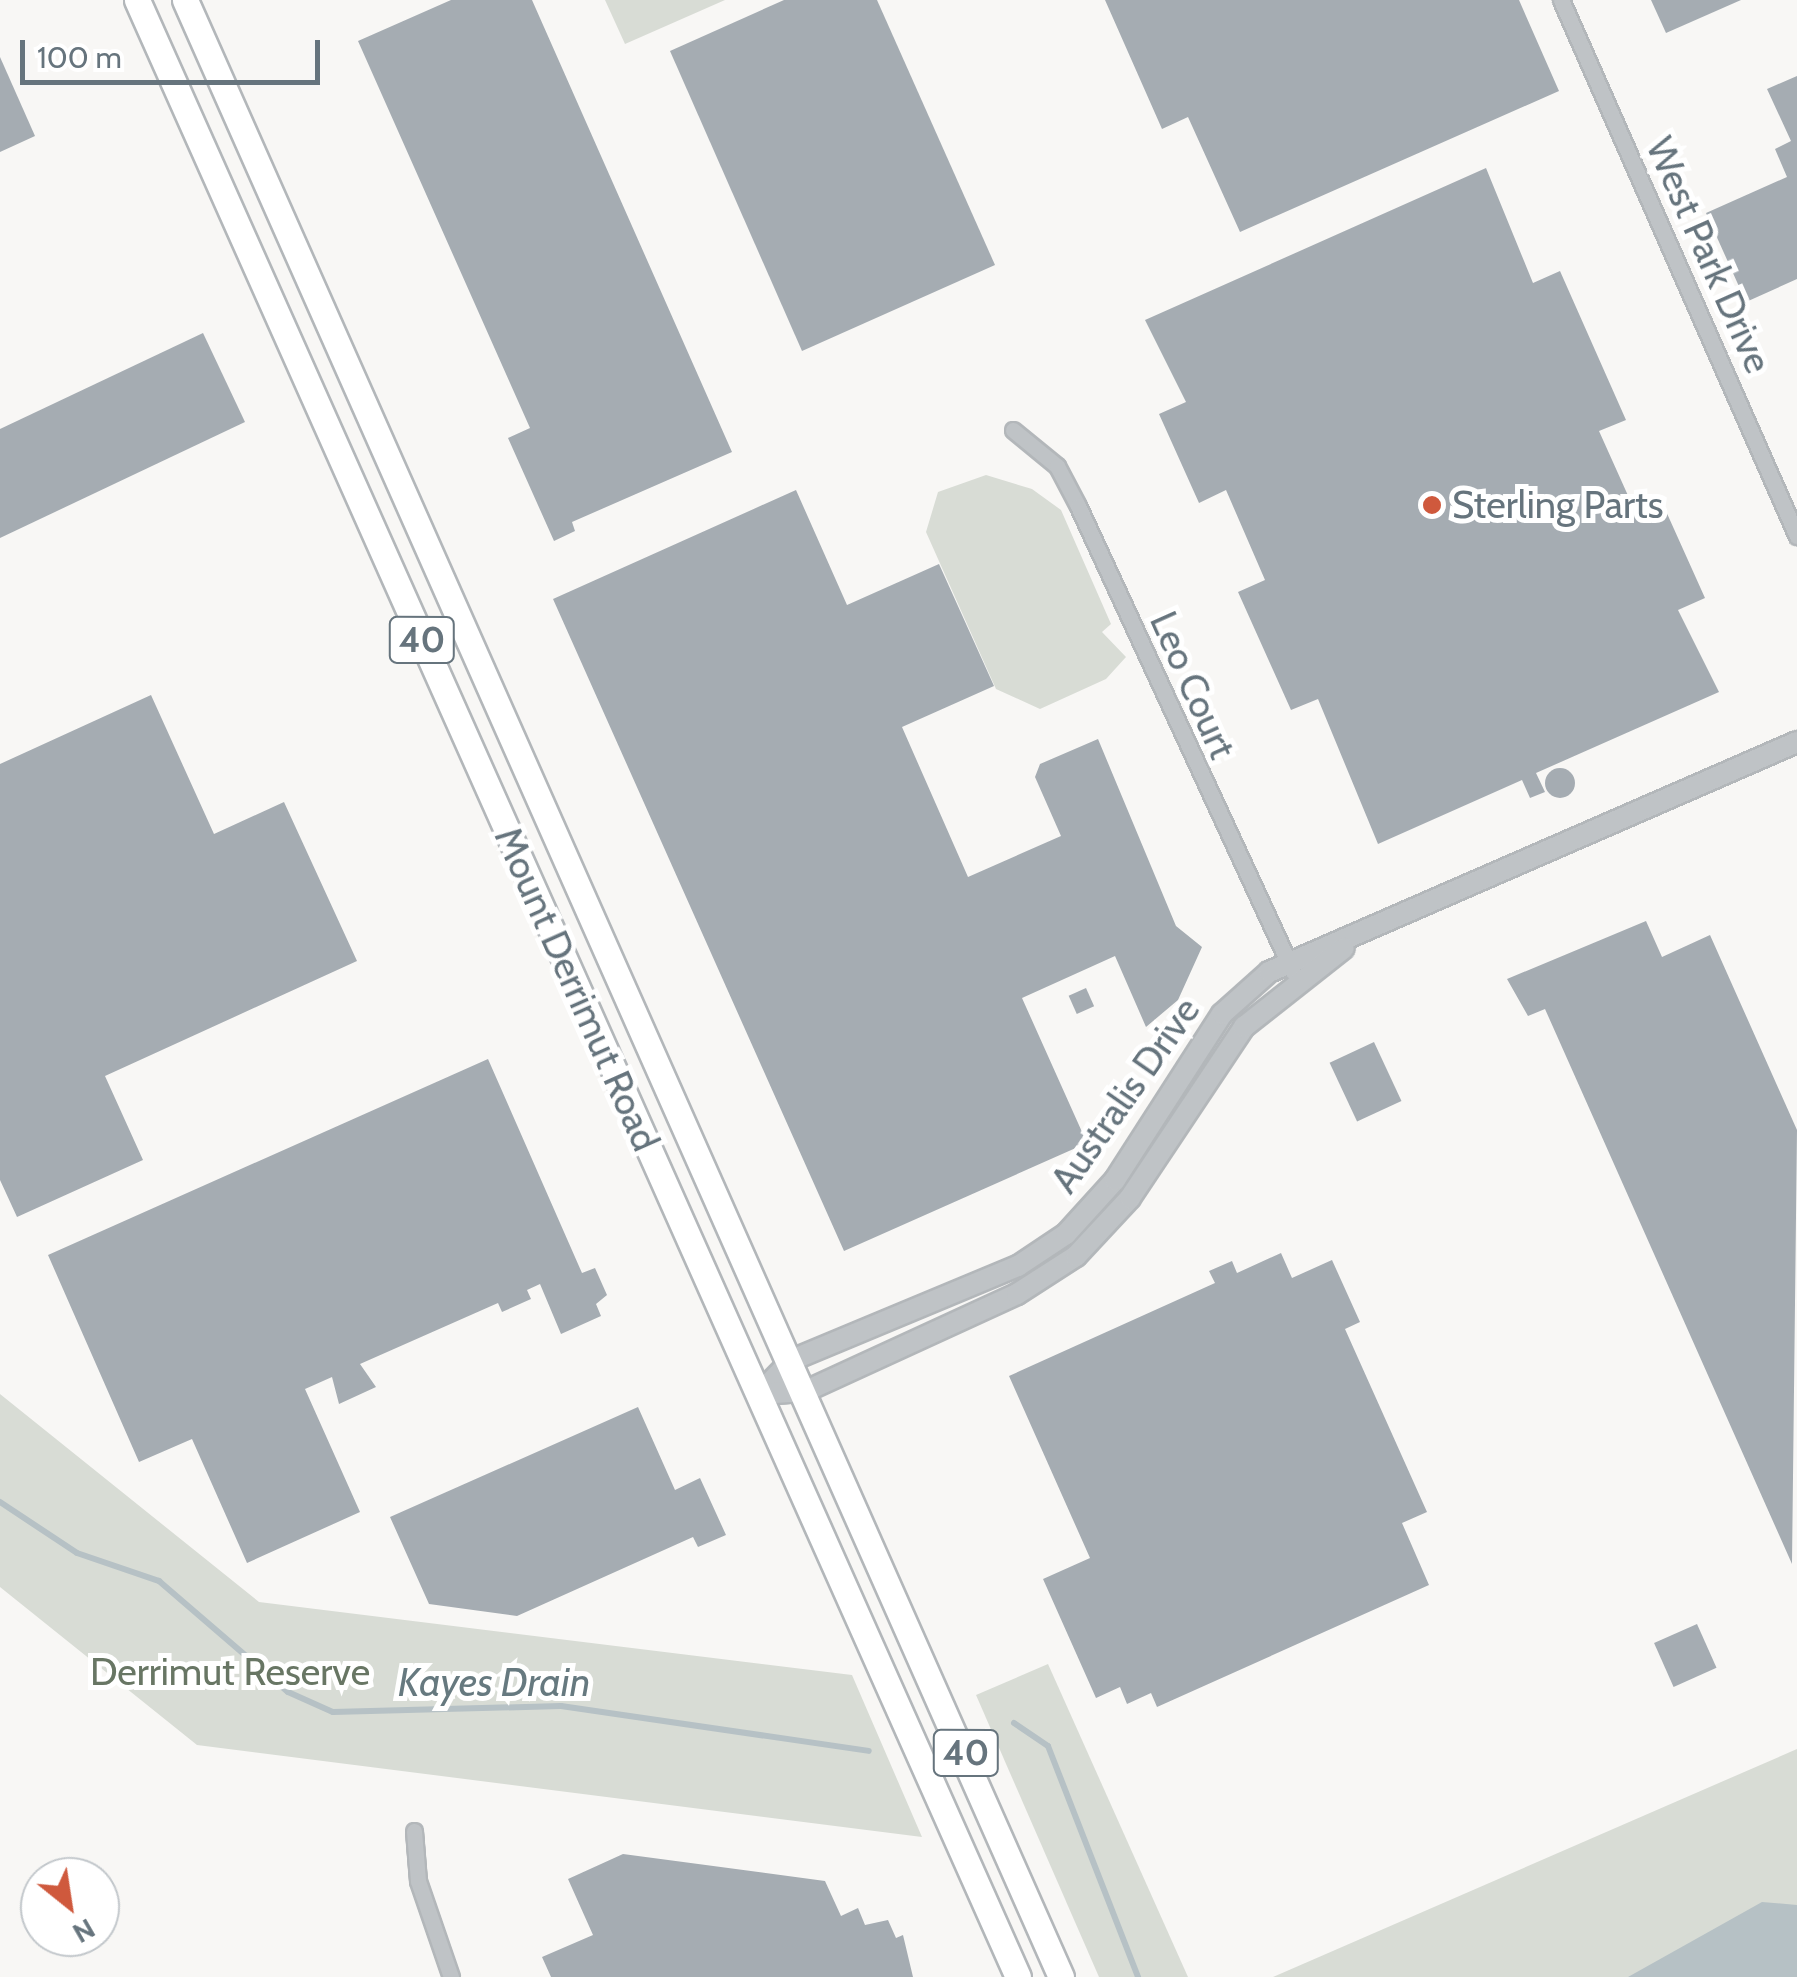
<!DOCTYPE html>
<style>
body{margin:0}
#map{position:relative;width:1797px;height:1977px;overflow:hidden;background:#f8f7f5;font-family:Cabin,sans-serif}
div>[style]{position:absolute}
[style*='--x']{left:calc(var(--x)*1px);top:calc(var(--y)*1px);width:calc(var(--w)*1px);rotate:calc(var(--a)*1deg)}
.green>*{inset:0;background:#d8dcd5}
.water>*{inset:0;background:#b6c1c5}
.stream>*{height:6px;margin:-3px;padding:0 3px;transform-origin:3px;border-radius:3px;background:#b6c1c5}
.building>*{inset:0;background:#a5acb2;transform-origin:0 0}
.round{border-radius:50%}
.roads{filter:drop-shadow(2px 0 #b3b7ba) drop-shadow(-2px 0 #b3b7ba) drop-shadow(0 2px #b3b7ba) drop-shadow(0 -2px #b3b7ba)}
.minor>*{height:15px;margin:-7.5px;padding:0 7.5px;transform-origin:7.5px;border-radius:7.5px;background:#bfc3c6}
.tertiary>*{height:20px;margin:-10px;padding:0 10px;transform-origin:10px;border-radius:10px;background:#bfc3c6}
.primary>*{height:25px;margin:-12.5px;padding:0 12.5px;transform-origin:12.5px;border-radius:12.5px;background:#fff}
.dots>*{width:28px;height:28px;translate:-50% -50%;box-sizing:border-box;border:5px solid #fff;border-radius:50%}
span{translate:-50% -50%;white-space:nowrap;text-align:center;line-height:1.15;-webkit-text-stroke:10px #fff;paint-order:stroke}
.shield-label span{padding:2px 8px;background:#fff;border:2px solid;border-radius:8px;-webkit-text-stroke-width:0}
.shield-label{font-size:35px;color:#66747d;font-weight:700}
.street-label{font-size:38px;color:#66747d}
.poi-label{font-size:38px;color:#66747d}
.left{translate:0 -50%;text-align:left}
.park-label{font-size:38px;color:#687664}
.water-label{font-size:40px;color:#66797f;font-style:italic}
.north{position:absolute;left:20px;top:1857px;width:100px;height:100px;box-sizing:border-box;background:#fff;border:2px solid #c2c7cb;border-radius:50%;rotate:150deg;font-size:28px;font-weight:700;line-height:40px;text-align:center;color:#66747d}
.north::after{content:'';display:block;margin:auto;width:35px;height:45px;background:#cf593d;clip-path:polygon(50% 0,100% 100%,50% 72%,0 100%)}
.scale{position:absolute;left:20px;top:40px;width:300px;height:45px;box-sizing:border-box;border:5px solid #66747d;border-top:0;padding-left:12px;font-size:30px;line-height:35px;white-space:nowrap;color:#66747d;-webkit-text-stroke:8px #fff;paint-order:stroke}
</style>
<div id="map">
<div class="green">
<i style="clip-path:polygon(605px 0,725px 0,625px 44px)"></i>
<i style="clip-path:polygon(986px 475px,1032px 489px,1061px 510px,1111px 624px,1102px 632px,1126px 657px,1106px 679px,1040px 709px,996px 689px,926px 532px,938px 492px)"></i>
<i style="clip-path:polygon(0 1394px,259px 1602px,852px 1675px,922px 1837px,197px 1745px,0 1587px)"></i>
<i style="clip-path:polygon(1048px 1664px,1188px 1977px,1099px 1977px,976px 1695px)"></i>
<i style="clip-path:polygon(1797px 1749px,1797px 1977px,1273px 1977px)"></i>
</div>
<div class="water">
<i style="clip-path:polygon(1762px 1902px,1797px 1905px,1797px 1977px,1628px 1977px)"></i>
</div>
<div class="stream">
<i style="--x:0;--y:1502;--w:92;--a:33.5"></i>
<i style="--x:77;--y:1553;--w:87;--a:18.9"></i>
<i style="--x:159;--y:1581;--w:170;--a:40.7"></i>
<i style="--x:288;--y:1692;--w:49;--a:24"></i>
<i style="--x:333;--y:1712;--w:228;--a:-1.5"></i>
<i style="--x:561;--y:1706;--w:311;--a:8.3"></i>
<i style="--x:1014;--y:1723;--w:41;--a:34.1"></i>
<i style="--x:1048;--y:1746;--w:248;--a:68.7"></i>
</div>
<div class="building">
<i style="clip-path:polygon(451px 0,532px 0,732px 452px,572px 522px,575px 531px,554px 541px,508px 438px,530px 428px,358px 41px)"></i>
<i style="clip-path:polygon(784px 0,877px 0,995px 265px,802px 351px,670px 51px)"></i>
<i style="clip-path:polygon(1105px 0,1519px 0,1559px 91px,1240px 232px,1188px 117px,1162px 129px)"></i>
<i style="clip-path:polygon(1651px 0,1741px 0,1666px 33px)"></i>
<i style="clip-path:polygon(0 57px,35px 136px,0 152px)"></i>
<i style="clip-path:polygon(1797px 76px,1797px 279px,1746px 302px,1706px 213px,1787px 177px,1775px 149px,1791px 141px,1767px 89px)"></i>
<i style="clip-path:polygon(1486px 168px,1533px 283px,1560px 271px,1626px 420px,1599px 431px,1639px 520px,1665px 509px,1705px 598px,1678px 610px,1719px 692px,1536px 773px,1545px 792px,1530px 798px,1522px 780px,1378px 844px,1318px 699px,1291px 710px,1238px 592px,1265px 580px,1226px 490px,1199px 503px,1159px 414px,1186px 402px,1145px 320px)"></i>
<i style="clip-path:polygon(203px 333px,245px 422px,0 538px,0 429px)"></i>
<i style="clip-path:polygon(796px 490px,847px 605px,939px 564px,994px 686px,902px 727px,968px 877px,1061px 836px,1035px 777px,1040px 764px,1098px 739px,1176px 926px,1202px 947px,1178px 1000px,1146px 1027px,1115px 956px,1022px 998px,1087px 1143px,844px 1251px,553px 599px)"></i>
<i style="clip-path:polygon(151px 695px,214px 834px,284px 802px,357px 961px,105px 1076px,143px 1160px,17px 1217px,0 1180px,0 764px)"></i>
<i class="round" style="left:1545px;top:768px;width:30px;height:30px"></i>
<i style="clip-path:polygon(1646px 921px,1662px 957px,1710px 935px,1797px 1130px,1792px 1564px,1545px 1009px,1528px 1016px,1507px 979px)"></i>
<i style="left:1086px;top:988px;width:20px;height:19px;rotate:66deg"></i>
<i style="left:1374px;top:1042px;width:65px;height:49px;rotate:65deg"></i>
<i style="clip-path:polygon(488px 1059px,582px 1273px,595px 1268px,607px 1295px,596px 1304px,601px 1316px,561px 1334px,540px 1284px,527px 1290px,531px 1299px,502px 1312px,498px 1303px,360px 1364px,376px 1387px,339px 1404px,332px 1377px,305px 1389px,360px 1512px,247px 1563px,192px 1439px,139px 1462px,48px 1255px)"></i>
<i style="clip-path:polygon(1281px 1253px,1292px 1278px,1332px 1260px,1360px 1322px,1345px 1329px,1427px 1512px,1402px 1523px,1429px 1585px,1157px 1707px,1151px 1693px,1127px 1704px,1120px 1687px,1096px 1698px,1043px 1579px,1090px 1558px,1009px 1376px,1215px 1283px,1209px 1271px,1232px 1261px,1237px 1273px)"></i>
<i style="clip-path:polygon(638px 1407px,675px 1490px,700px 1478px,726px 1535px,698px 1547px,693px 1537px,517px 1616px,429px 1604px,390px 1517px)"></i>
<i style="left:1697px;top:1624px;width:48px;height:47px;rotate:66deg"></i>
<i style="clip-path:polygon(623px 1854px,825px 1881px,841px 1916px,858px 1908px,865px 1925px,888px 1920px,896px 1938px,903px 1935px,913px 1977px,551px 1977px,542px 1957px,593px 1935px,568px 1879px)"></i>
</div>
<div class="roads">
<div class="minor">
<i style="--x:1561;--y:0;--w:586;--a:66.24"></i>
<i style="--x:1013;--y:430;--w:57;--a:39.3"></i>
<i style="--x:1057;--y:466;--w:45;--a:62.3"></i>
<i style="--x:1078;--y:506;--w:513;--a:65.23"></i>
<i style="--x:414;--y:1831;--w:50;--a:85.4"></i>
<i style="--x:418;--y:1881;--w:102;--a:71"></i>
</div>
<div class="tertiary">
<i style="--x:759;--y:1394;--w:47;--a:-45.9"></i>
<i style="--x:792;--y:1360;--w:245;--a:-22.6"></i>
<i style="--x:1018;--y:1266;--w:58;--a:-33.7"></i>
<i style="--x:1066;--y:1234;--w:73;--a:-47.8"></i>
<i style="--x:1115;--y:1180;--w:197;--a:-57.2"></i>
<i style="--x:1222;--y:1014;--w:63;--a:-41.8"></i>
<i style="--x:1269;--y:972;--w:576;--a:-23.54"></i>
<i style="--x:759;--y:1394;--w:47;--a:-3.7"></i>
<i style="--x:806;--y:1391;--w:232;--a:-24.7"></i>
<i style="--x:1017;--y:1294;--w:70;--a:-32.8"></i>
<i style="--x:1076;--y:1256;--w:79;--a:-47"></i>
<i style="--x:1130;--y:1198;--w:206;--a:-56.3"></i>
<i style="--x:1244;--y:1027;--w:127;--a:-38.3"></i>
</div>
<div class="primary">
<i style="--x:137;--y:0;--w:2164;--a:65.98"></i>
<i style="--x:185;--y:0;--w:2162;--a:66.1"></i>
</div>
</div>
<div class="dots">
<i style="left:1432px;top:505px;background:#cf593d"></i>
</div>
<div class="shield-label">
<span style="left:422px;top:640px">40</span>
<span style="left:966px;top:1753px">40</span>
</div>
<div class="street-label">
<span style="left:1709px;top:255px;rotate:66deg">West Park Drive</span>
<span style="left:1193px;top:685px;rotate:66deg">Leo Court</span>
<span style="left:577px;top:989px;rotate:66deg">Mount Derrimut Road</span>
<span style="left:1125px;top:1095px;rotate:-55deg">Australis Drive</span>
</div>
<div class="poi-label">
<span class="left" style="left:1452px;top:505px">Sterling Parts</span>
</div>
<div class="park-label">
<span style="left:230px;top:1672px">Derrimut Reserve</span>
</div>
<div class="water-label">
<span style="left:494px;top:1682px">Kayes Drain</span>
</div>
<div class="north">N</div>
<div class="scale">100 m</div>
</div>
